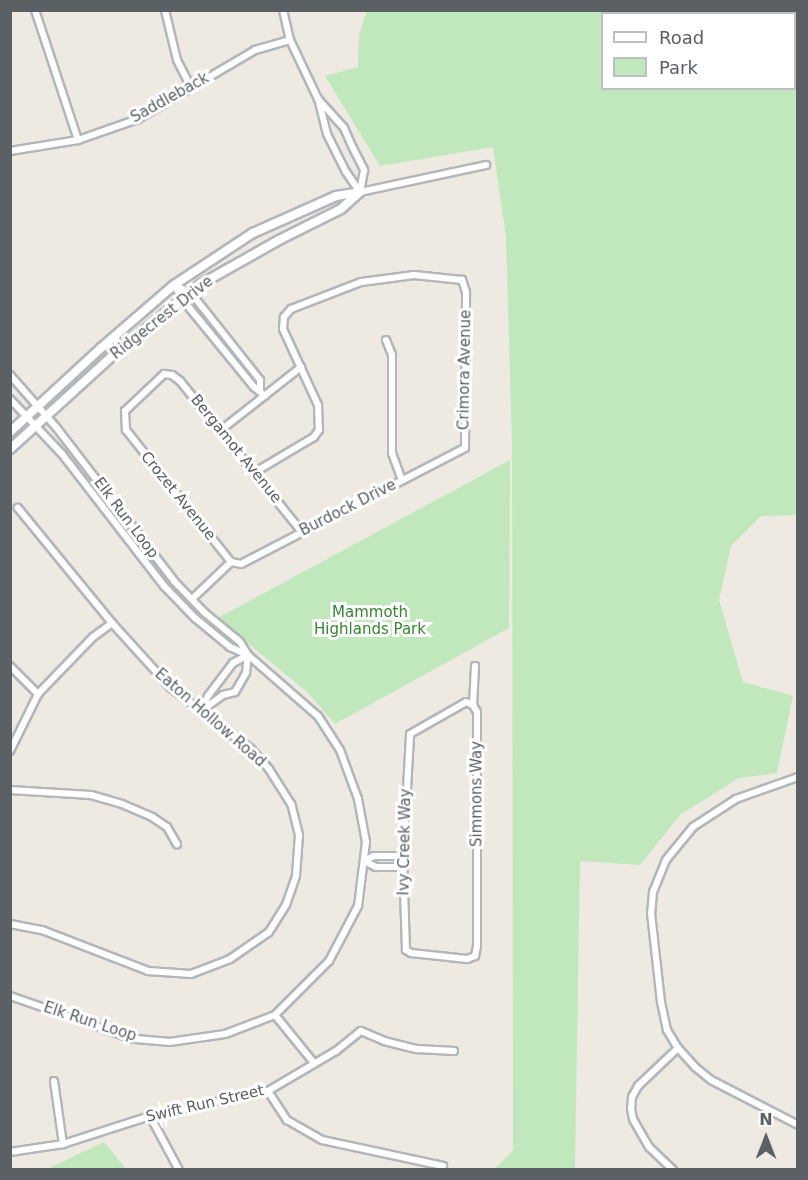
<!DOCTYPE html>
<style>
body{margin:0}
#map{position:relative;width:808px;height:1180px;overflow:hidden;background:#eeeae2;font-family:"DejaVu Sans",sans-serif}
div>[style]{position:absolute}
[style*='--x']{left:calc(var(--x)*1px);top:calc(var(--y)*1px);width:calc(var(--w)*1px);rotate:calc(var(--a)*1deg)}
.green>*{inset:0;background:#c1e8bd}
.roads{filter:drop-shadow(2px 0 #b3b6ba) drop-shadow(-2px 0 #b3b6ba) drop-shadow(0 2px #b3b6ba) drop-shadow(0 -2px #b3b6ba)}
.street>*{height:6px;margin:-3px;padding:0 3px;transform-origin:3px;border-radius:3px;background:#fff}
.secondary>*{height:8px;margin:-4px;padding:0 4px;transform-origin:4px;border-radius:4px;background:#fff}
span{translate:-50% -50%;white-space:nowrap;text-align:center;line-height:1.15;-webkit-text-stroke:6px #fff;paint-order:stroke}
.street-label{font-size:15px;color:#5a6064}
.park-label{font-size:15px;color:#34862f}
.frame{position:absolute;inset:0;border:12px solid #5a6064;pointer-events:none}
.legend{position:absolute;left:601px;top:12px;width:195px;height:78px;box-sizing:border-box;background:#fff;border:2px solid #bdbfc1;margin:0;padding:8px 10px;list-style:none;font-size:18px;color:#5a6064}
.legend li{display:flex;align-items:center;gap:12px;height:30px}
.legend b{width:30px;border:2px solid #bdbfc1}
.north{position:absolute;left:736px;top:1108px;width:60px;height:60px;-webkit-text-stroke:4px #fff;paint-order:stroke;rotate:0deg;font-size:16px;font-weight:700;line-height:24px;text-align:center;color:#5a6064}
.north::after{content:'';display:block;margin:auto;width:21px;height:27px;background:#5a6064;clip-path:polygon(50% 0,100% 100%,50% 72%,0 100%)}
</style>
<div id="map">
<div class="green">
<i style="clip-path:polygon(evenodd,367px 11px,797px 11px,797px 515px,761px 516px,731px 546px,719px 600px,743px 682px,793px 696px,777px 773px,739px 778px,680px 815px,640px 865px,580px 861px,575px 1169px,495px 1169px,513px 1150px,512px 444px,506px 237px,493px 147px,380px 166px,325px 76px,358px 67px,359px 34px,367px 11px,602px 14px,794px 14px,794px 88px,602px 88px,602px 14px)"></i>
<i style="clip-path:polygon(510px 460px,509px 628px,335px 724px,308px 693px,218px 618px)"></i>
<i style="clip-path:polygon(104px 1142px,126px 1169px,47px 1169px)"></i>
</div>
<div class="roads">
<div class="street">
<i style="--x:35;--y:10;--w:137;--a:71.7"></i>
<i style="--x:165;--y:10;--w:51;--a:76.5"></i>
<i style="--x:177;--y:60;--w:31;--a:63"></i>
<i style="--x:283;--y:10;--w:31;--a:77"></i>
<i style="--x:290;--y:40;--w:65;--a:64.6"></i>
<i style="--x:318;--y:99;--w:39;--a:48"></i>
<i style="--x:344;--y:128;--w:22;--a:66"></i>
<i style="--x:353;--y:148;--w:25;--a:63"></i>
<i style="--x:364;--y:170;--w:22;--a:100"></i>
<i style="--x:360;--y:192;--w:24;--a:-125"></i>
<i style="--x:346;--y:172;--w:42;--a:-116.6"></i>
<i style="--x:327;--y:134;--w:36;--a:-104"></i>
<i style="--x:10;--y:151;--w:69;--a:-9.2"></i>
<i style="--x:78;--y:140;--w:64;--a:-19.3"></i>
<i style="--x:138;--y:119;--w:136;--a:-30.5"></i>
<i style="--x:255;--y:50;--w:36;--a:-16"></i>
<i style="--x:360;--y:192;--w:129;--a:-12.1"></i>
<i style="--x:386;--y:340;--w:16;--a:68"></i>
<i style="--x:392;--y:355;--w:98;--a:90"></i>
<i style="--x:392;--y:453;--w:29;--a:70"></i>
<i style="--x:10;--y:375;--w:69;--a:48.5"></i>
<i style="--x:56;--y:427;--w:194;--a:52.5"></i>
<i style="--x:174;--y:581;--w:45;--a:45.9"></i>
<i style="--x:205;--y:613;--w:45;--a:39.6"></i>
<i style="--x:240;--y:642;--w:15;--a:58"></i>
<i style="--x:260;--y:389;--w:9;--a:-90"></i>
<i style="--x:260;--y:380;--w:111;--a:-128.4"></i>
<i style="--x:191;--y:293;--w:19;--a:-155"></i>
<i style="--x:174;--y:285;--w:17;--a:59"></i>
<i style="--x:183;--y:300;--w:112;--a:50.8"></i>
<i style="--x:254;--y:387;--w:14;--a:39"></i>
<i style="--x:10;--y:399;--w:76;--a:46.6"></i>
<i style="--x:62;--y:454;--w:167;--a:52.3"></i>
<i style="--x:164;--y:586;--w:45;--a:45.9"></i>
<i style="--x:195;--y:618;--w:45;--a:39.6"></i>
<i style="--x:230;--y:647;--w:20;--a:24"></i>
<i style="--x:248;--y:655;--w:93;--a:41.1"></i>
<i style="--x:318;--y:716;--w:40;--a:57.1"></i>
<i style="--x:340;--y:750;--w:52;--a:69.8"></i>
<i style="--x:358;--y:799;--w:44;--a:79.5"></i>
<i style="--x:366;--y:842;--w:64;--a:97.1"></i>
<i style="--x:358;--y:906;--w:62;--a:117.8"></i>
<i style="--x:329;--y:961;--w:76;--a:135"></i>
<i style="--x:275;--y:1015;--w:53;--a:159.2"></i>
<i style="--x:225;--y:1034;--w:56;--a:171.7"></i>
<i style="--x:170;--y:1042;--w:37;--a:-175"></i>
<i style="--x:133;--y:1039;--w:130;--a:-160.7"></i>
<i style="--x:221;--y:430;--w:102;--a:-38.2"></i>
<i style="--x:231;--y:562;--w:10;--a:11"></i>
<i style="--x:241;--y:564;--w:252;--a:-27.4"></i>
<i style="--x:465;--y:448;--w:156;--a:-89.6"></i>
<i style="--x:466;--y:292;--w:13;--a:-108"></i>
<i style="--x:462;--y:280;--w:48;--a:-174.1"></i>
<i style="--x:414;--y:275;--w:53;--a:172.5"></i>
<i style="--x:361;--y:282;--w:75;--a:158.9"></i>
<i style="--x:291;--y:309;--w:11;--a:131"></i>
<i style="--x:284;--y:317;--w:12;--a:95"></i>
<i style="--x:283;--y:329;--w:84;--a:65.3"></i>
<i style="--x:318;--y:405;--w:25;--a:88"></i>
<i style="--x:319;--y:430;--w:9;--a:126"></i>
<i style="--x:314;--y:437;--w:69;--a:149.3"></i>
<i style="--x:231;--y:562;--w:169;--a:-128.5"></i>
<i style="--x:126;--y:430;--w:19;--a:-93"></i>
<i style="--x:125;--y:411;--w:54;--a:-43.5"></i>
<i style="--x:164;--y:374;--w:8;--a:7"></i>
<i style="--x:172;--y:375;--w:10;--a:37"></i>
<i style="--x:180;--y:381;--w:194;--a:51.1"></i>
<i style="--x:192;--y:599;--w:54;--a:-43.5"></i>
<i style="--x:10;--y:666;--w:40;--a:45"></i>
<i style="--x:466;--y:702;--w:8;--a:23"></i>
<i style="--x:473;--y:705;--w:8;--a:60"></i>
<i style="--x:477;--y:712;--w:234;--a:90"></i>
<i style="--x:477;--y:946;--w:10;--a:101"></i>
<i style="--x:475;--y:956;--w:9;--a:159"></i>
<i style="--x:467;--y:959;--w:56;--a:-173.9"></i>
<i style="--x:411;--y:953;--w:6;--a:-149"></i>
<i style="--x:406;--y:950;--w:89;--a:-91.9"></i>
<i style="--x:403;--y:861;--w:127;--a:-86.8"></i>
<i style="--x:410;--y:734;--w:64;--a:-29.7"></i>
<i style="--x:473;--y:705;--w:39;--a:-87"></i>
<i style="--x:202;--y:710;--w:15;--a:-67"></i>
<i style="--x:208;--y:696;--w:41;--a:-52.9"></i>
<i style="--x:233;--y:663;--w:17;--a:-28"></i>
<i style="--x:201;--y:711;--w:27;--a:-36"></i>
<i style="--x:223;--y:695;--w:12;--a:-14"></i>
<i style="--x:235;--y:692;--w:22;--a:-60"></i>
<i style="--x:246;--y:673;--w:18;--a:-84"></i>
<i style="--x:10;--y:751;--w:64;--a:-63.8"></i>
<i style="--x:38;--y:694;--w:79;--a:-46"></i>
<i style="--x:93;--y:637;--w:24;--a:-36"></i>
<i style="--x:798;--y:777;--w:66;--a:160.5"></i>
<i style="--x:736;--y:799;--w:51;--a:146.9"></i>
<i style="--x:693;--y:827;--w:43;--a:129.3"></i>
<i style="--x:666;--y:860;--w:35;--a:112"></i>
<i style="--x:653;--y:892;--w:21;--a:95"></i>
<i style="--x:651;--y:913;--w:90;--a:83.6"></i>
<i style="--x:661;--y:1002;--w:29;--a:78"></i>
<i style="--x:667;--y:1030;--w:21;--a:59"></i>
<i style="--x:678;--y:1048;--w:25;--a:48"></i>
<i style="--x:695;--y:1067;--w:21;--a:39"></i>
<i style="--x:711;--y:1080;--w:98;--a:27.3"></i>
<i style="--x:10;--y:790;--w:81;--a:3.5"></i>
<i style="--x:91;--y:795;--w:32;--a:16"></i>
<i style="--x:122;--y:804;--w:33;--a:23"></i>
<i style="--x:152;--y:817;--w:18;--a:34"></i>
<i style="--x:167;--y:827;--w:20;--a:60"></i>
<i style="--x:374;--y:856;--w:23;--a:0"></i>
<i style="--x:397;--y:856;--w:8;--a:40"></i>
<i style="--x:403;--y:861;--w:9;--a:139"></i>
<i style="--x:396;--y:867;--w:20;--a:180"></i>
<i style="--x:376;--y:867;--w:13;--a:-153"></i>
<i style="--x:364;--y:861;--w:11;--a:-27"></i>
<i style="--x:10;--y:924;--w:33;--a:11"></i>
<i style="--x:42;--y:930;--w:114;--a:21.1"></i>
<i style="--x:148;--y:971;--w:43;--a:4"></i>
<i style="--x:191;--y:974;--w:42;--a:-21"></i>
<i style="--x:230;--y:959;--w:47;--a:-34.7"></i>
<i style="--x:269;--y:932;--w:32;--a:-58"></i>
<i style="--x:286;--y:905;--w:31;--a:-71"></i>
<i style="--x:296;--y:876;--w:41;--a:-85.8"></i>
<i style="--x:299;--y:835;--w:32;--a:-104"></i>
<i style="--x:291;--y:804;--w:41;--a:-122.2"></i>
<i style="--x:269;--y:769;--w:27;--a:-132"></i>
<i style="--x:251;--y:749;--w:102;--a:-142.6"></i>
<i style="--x:170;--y:687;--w:86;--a:-132.2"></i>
<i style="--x:112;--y:623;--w:149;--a:-129.3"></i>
<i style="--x:275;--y:1015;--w:62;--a:50.9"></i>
<i style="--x:54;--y:1081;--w:64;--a:81.9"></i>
<i style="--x:268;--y:1091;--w:35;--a:57"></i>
<i style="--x:287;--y:1120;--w:40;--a:29.7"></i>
<i style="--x:322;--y:1140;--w:124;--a:12.1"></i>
<i style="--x:150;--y:1116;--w:61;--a:61.8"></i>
<i style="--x:10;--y:1152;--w:54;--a:-8.6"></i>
<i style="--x:63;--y:1144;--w:91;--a:-17.8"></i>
<i style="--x:150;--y:1116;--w:121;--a:-12"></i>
<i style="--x:268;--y:1091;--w:79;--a:-30.5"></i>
<i style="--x:336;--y:1051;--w:32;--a:-39"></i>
<i style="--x:361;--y:1031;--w:25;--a:23"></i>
<i style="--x:384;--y:1041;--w:34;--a:14"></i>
<i style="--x:417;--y:1049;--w:37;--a:3"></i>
<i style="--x:673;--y:1170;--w:33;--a:-136"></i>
<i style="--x:649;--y:1147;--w:32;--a:-120"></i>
<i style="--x:633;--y:1119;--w:10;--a:-101"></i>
<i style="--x:631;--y:1109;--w:12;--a:-85"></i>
<i style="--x:632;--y:1097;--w:13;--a:-61"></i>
<i style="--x:638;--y:1086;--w:55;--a:-43.5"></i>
</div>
<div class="secondary">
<i style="--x:10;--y:432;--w:124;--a:-42.7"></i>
<i style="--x:101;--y:348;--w:96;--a:-40.8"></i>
<i style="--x:174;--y:285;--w:95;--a:-33.4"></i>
<i style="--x:253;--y:233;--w:91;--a:-24"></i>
<i style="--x:336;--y:196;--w:24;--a:-9"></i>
<i style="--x:10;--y:449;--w:137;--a:-42.3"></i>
<i style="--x:111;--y:357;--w:116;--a:-39"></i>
<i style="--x:201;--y:284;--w:90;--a:-29.4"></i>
<i style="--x:279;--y:240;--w:69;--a:-26.6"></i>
<i style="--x:341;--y:209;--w:25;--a:-42"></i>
</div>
</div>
<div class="street-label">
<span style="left:170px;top:98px;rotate:-29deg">Saddleback</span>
<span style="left:162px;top:318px;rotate:-38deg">Ridgecrest Drive</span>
<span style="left:465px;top:370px;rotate:-89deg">Crimora Avenue</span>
<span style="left:236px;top:449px;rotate:51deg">Bergamot Avenue</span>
<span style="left:178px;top:496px;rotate:51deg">Crozet Avenue</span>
<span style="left:348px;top:508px;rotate:-27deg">Burdock Drive</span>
<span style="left:126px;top:518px;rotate:53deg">Elk Run Loop</span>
<span style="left:210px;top:718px;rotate:41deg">Eaton Hollow Road</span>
<span style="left:477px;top:794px;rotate:-90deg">Simmons Way</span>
<span style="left:405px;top:842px;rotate:-89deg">Ivy Creek Way</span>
<span style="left:90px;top:1022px;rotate:18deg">Elk Run Loop</span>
<span style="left:205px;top:1104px;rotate:-13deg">Swift Run Street</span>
</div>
<div class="park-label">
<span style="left:370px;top:621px">Mammoth<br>Highlands Park</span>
</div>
<div class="frame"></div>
<ul class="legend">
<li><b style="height:8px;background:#fff"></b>Road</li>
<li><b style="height:16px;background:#c1e8bd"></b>Park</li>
</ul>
<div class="north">N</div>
</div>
